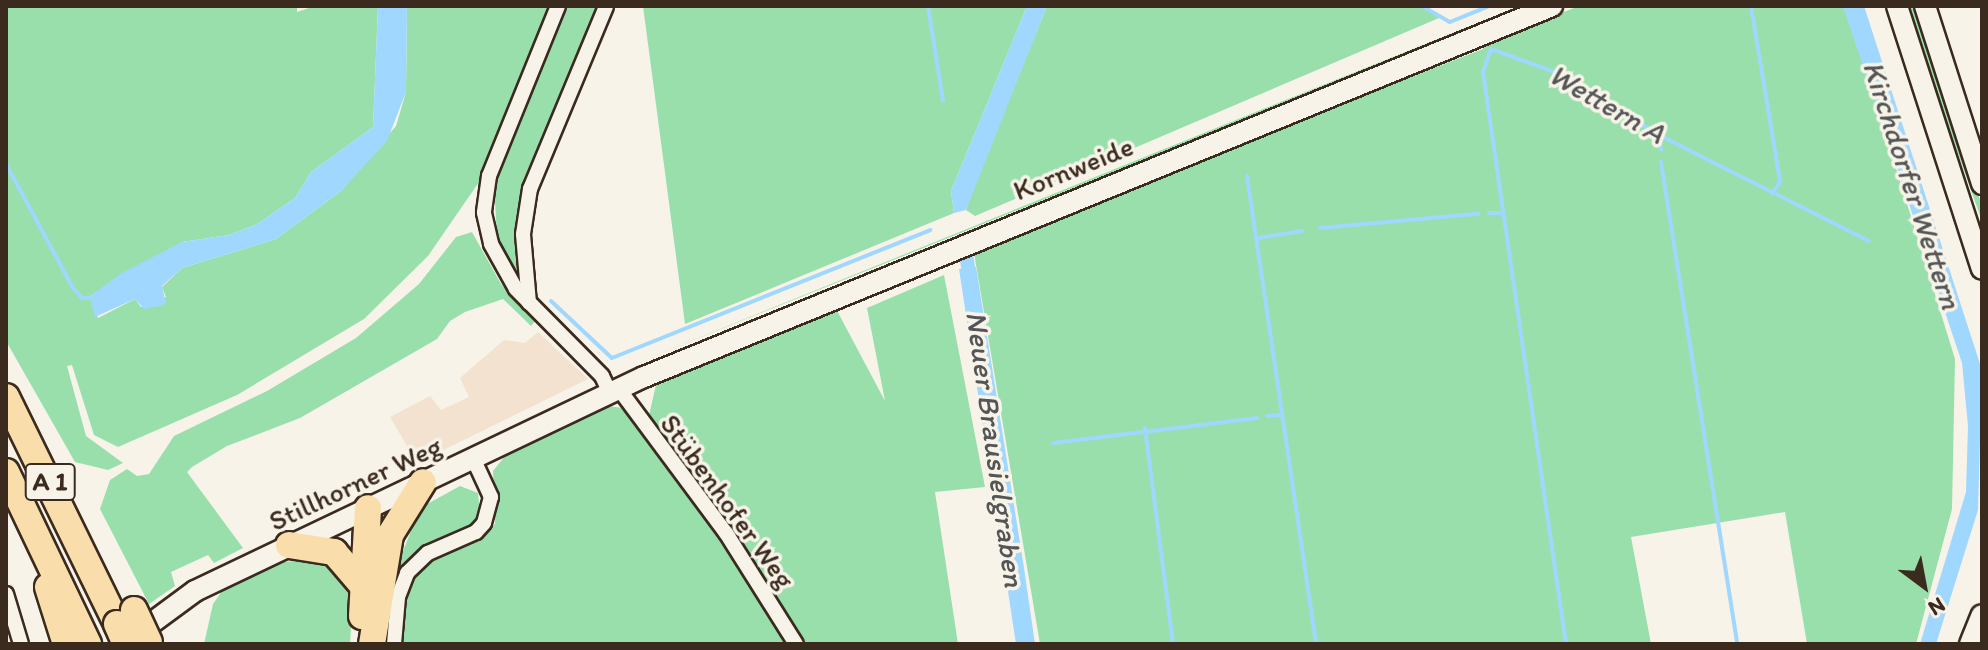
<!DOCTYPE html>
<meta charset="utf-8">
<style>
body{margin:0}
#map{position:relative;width:1988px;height:650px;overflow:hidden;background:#f7f3e8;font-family:Itim,sans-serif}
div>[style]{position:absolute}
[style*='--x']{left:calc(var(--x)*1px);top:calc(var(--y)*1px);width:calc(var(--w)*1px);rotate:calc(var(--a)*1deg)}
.built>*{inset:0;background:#f2e2cf}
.green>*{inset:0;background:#99dfab}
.water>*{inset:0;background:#a0d7ff}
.stream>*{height:4px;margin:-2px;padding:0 2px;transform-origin:2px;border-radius:2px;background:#a0d7ff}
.canal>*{height:14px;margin:-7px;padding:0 7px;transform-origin:7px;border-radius:7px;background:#a0d7ff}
.roads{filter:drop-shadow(2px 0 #3b2a1e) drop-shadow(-2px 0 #3b2a1e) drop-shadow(0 2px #3b2a1e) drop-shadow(0 -2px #3b2a1e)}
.street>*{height:14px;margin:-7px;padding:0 7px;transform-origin:7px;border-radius:7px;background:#f7f3e8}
.secondary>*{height:20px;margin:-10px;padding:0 10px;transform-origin:10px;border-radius:10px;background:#f7f3e8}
.highway>*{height:26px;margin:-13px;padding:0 13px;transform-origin:13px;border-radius:13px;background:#f9deab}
.bridges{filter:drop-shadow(2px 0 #3b2a1e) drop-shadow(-2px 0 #3b2a1e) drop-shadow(0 2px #3b2a1e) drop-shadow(0 -2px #3b2a1e)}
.highway-bridge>*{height:26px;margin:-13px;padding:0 13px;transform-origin:13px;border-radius:13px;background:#f9deab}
span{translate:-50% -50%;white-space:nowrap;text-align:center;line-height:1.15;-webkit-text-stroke:7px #f7f3e8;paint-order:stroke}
.shield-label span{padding:2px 6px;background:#f7f3e8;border:2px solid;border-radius:6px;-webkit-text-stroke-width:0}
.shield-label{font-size:26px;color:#3b2a1e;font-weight:700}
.street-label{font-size:28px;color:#3b2a1e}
.water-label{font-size:30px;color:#545556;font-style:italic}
.frame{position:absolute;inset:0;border:8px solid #3b2a1e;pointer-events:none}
.north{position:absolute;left:1884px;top:546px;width:80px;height:80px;-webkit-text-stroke:6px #f7f3e8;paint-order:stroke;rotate:148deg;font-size:22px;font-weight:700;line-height:32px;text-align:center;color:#3b2a1e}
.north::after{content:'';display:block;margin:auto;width:28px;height:36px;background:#3b2a1e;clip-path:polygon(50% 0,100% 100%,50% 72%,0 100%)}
</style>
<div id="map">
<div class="built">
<i style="clip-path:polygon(538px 332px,588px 379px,417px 463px,390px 417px,430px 396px,441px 410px,469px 397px,460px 378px,504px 340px,525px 343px)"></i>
</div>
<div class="green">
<i style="clip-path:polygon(6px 6px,297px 6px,297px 12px,315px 6px,378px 6px,373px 127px,311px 172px,295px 198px,257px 224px,229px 235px,182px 242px,90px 296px,98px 318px,135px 299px,141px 307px,166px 297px,162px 287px,182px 268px,276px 239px,341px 191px,396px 126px,406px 92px,407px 6px,551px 6px,479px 182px,428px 256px,364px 319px,237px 395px,118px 447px,94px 435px,72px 365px,67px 366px,86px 436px,123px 463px,108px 470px,75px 462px,6px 341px)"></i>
<i style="clip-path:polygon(564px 6px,601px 6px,525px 176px,516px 233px,524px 281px,520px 282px,497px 236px,494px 183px)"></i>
<i style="clip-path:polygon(643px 6px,1027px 6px,951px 191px,954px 213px,685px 324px)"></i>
<i style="clip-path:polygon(1047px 6px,1423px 6px,1439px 18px,975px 216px,966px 210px,973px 188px)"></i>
<i style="clip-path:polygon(1520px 6px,1528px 6px,651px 357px,1263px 109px)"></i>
<i style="clip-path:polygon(1579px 6px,1846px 6px,1955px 359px,1952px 509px,1916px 644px,1807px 644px,1785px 512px,1631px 537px,1651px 644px,1040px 644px,973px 247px,1483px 49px,1483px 44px)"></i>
<i style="clip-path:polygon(1905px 6px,1917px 6px,1982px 206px,1982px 221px)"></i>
<i style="clip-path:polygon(472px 232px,501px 284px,535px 321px,531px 326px,503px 299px,465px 312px,450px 321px,437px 339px,300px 418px,227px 446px,192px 467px,187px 472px,243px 548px,214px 563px,208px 555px,171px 572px,175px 586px,149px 604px,100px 509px,110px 480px,127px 469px,137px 476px,149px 474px,174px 436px,267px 391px,356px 338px,419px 284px,456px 237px)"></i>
<i style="clip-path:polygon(944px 275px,985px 487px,935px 492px,958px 644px,804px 644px,730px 532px,647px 424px,656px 385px,834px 305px,885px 401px,867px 308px)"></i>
<i style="clip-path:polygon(609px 406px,622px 408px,721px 538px,790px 644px,401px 644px,405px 599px,419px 567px,495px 524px,493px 471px,505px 456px)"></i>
<i style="clip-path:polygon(460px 486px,478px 493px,480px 515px,472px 526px,419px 551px,396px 569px,420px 508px)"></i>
<i style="clip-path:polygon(312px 559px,329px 564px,353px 592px,350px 644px,204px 644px,213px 604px,227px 584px,266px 564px)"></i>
</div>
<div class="water">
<i style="clip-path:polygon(378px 6px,407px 6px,406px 92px,387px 141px,341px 191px,276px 239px,182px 268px,162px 286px,166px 303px,160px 306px,144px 309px,135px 299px,95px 317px,90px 296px,122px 273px,182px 242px,229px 235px,257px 224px,295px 198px,311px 172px,373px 127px)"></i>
<i style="clip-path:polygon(1027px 6px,1047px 6px,966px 210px,954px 213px,951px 191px)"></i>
<i style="clip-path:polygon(1843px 6px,1864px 6px,1982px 370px,1978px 510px,1936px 644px,1920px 644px,1966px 492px,1968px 426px,1962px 363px)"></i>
<i style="clip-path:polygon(976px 267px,1024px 568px,1035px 644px,1016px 644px,959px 269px)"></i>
</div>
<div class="stream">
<i style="--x:928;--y:6;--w:96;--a:81"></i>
<i style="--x:1422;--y:6;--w:32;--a:30"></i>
<i style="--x:1450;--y:22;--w:42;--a:-22.3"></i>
<i style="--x:1751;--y:6;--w:178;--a:80.6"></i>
<i style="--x:1780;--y:182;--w:14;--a:124"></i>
<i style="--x:1657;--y:134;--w:16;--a:75"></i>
<i style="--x:1661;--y:162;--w:488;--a:81"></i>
<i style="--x:6;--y:164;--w:141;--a:61.6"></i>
<i style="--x:73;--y:288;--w:13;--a:48"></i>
<i style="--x:82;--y:298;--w:11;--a:0"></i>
<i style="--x:1247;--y:176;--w:473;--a:81.6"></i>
<i style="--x:1489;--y:213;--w:13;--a:0"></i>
<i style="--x:1320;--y:228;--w:159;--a:-5.1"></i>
<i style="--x:1257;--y:238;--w:46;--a:-8.8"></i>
<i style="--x:551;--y:301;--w:83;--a:43.1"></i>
<i style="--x:612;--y:358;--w:343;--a:-21.9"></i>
<i style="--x:1267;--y:416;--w:14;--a:-4"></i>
<i style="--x:1145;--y:428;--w:218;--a:82.6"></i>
<i style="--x:1053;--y:443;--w:206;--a:-7"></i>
<i style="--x:1566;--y:644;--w:578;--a:-98.26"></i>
<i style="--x:1483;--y:72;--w:24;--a:-71"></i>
<i style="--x:1491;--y:49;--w:73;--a:19.9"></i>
<i style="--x:1560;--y:74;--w:114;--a:31.7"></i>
<i style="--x:1657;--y:134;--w:237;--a:26.8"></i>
</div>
<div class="canal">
<i style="--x:966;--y:254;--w:30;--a:81"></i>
</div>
<div class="roads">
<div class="street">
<i style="--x:558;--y:6;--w:183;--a:112.1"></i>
<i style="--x:489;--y:176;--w:37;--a:98"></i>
<i style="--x:484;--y:213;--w:32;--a:77"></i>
<i style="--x:491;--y:244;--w:51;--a:60.9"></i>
<i style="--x:516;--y:289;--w:122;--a:45.3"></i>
<i style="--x:602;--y:376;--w:19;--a:65"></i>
<i style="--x:529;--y:303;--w:69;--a:-95"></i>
<i style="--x:523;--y:234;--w:46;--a:-81.2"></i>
<i style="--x:530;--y:189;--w:198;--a:-67.4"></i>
<i style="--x:619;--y:389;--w:179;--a:53.4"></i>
<i style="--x:726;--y:533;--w:131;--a:57.8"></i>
<i style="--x:6;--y:594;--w:52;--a:73.3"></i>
<i style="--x:394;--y:644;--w:47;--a:-85.1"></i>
<i style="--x:398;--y:597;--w:26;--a:-69"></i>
<i style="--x:407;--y:573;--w:29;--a:-44"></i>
<i style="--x:428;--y:553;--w:52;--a:-23.6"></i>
<i style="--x:476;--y:532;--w:12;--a:-48"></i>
<i style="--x:484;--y:523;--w:27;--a:-75"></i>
<i style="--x:491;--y:497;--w:43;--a:-114.8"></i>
</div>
<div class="secondary">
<i style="--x:1897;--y:6;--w:276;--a:72.1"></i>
<i style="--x:1925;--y:6;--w:187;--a:72.2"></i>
<i style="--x:134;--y:636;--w:76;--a:-36.4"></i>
<i style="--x:195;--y:591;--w:497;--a:-25.5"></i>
<i style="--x:644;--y:377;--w:981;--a:-22.22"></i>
<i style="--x:1970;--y:644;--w:31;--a:-68"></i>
</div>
<div class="highway">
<i style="--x:6;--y:397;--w:253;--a:63.9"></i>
<i style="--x:6;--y:472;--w:191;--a:64.5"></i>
<i style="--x:289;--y:545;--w:46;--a:8.8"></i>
<i style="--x:334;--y:552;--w:46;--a:49.4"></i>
<i style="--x:48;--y:587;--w:60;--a:72.5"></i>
<i style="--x:362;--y:616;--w:108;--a:-86.8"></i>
<i style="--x:372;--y:644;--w:110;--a:-80.6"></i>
<i style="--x:390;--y:535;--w:62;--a:-58.1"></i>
</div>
</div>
<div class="bridges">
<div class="highway-bridge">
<i style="--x:134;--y:610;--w:35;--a:65"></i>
<i style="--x:117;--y:624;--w:22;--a:66"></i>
</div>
</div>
<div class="shield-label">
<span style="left:50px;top:482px">A 1</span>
</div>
<div class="street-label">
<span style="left:1073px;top:168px;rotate:-22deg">Kornweide</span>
<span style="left:355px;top:483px;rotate:-25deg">Stillhorner Weg</span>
<span style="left:728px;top:501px;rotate:54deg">Stübenhofer Weg</span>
</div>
<div class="water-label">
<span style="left:1607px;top:104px;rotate:30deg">Wettern A</span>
<span style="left:1912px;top:185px;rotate:72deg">Kirchdorfer Wettern</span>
<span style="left:995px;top:449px;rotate:82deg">Neuer Brausielgraben</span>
</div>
<div class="frame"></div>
<div class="north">N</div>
</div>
